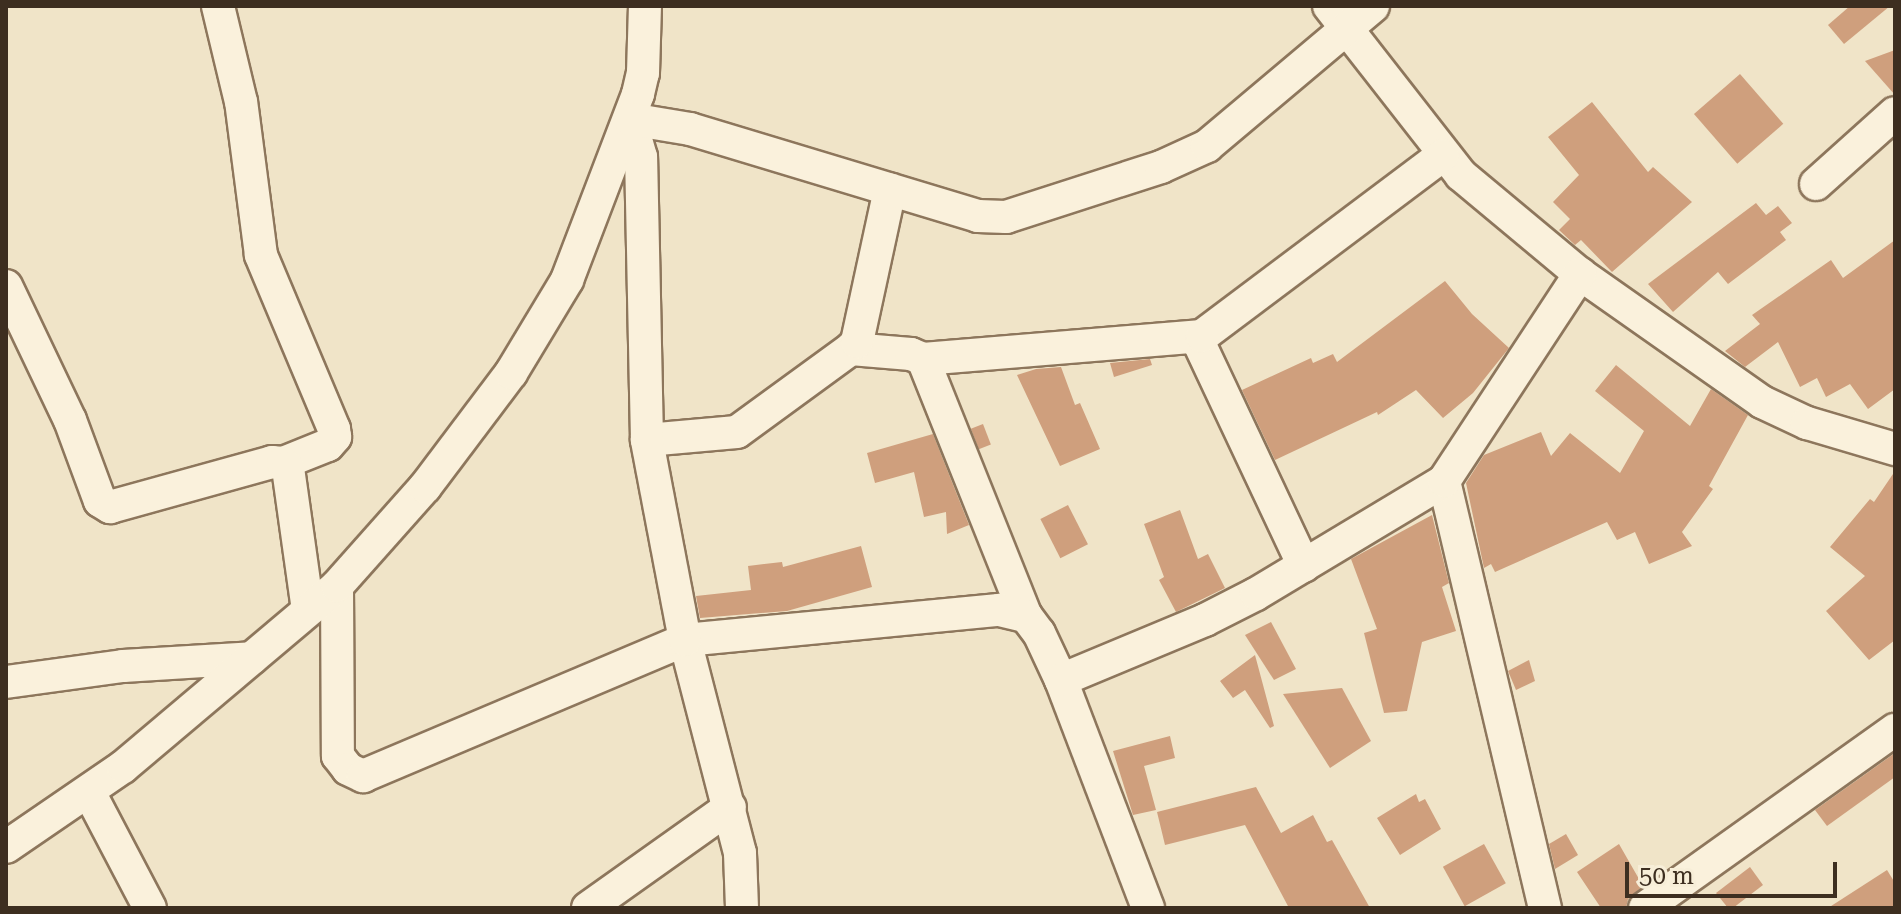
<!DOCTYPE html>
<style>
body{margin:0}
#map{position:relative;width:1901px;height:914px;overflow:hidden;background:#f0e4c8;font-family:"Roboto Serif",serif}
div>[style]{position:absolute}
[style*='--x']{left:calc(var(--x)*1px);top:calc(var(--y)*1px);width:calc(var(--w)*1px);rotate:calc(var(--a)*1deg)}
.building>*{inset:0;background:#cf9f7d;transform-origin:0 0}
.roads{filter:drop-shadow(2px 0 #8d765c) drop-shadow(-2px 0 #8d765c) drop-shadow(0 2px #8d765c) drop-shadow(0 -2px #8d765c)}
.street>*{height:32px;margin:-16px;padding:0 16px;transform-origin:16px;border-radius:16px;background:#faf1dc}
span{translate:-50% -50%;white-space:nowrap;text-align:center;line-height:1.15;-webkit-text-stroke:7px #f7eed8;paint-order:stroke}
.frame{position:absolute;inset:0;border:8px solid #3d2e20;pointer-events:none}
.scale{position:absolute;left:1625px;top:862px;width:212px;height:36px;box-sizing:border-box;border:4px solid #3d2e20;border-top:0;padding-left:10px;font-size:24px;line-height:28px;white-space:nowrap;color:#3d2e20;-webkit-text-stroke:6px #f7eed8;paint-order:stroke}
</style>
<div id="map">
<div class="building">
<i style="clip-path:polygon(1850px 6px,1890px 6px,1844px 44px,1828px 25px)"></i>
<i style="clip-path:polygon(1895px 50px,1895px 95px,1865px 61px)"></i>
<i style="left:1740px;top:74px;width:66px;height:61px;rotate:49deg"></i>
<i style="clip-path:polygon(1592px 102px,1648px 172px,1653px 167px,1692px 202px,1612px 272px,1581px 240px,1575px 245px,1559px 230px,1570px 219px,1553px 202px,1579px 175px,1548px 137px)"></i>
<i style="clip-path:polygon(1756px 203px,1766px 215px,1778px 206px,1792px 223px,1780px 232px,1786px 240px,1728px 284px,1718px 272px,1673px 312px,1648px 284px)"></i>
<i style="clip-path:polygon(1895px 240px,1895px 389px,1868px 409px,1850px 384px,1826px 397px,1817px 378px,1800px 387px,1778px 342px,1745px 367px,1725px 351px,1760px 324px,1752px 315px,1831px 260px,1843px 278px)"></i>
<i style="clip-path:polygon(1445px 281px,1472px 314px,1509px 348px,1473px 393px,1443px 418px,1416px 390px,1378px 415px,1377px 412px,1275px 460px,1242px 390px,1311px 358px,1313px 363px,1333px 354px,1337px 362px)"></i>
<i style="clip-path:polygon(1150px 359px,1152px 365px,1114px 377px,1110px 363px)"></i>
<i style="clip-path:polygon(1616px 365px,1690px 426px,1711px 389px,1748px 415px,1709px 486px,1713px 489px,1682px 532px,1692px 546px,1649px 564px,1635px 532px,1617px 540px,1607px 522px,1495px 572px,1491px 564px,1484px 568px,1466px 483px,1484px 455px,1541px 432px,1551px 456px,1570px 433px,1620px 473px,1644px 431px,1595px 391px)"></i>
<i style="clip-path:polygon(1061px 367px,1075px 405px,1080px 403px,1100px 449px,1060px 466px,1017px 375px,1036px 369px)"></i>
<i style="left:983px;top:424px;width:22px;height:13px;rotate:69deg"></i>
<i style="clip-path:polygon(933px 434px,969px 525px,947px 534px,946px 512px,924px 517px,914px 472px,875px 483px,867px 453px)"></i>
<i style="clip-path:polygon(1895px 471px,1895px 640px,1869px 660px,1826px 611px,1865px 576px,1830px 547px,1870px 499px,1874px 502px)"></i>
<i style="left:1068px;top:505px;width:44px;height:31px;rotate:63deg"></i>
<i style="clip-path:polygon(1180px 510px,1198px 559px,1208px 554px,1225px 588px,1176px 612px,1159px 580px,1164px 577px,1144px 524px)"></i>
<i style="clip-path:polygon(1432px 515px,1449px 583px,1442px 587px,1456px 631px,1422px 642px,1407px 711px,1384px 713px,1364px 633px,1377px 629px,1351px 559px)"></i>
<i style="clip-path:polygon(861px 546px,872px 587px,787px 611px,700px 618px,696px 596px,751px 590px,748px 566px,782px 562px,783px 567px)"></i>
<i style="clip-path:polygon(1271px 622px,1296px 669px,1274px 680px,1245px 635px)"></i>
<i style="clip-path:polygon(1255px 655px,1274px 726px,1270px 728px,1245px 690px,1233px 698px,1220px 681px)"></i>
<i style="clip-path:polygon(1529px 660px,1535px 681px,1516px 690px,1508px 671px)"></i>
<i style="clip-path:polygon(1342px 688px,1371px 741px,1330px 768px,1283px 694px)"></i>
<i style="clip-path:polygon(1170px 736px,1175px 758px,1144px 766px,1156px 810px,1133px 815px,1113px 751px)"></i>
<i style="clip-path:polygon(1895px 753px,1895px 777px,1827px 826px,1815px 810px)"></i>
<i style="clip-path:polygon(1256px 787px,1281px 833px,1313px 815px,1327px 842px,1332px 840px,1370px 908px,1289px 908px,1245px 825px,1165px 845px,1157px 812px)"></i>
<i style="clip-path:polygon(1416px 794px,1419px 802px,1425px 799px,1441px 829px,1400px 855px,1377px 818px)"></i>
<i style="clip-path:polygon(1566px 834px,1578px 855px,1555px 869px,1549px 844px)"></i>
<i style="left:1484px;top:844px;width:45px;height:47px;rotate:61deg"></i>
<i style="clip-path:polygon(1619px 844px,1643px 886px,1628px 899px,1626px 908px,1601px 908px,1577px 872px)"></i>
<i style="clip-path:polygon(1750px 867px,1763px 885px,1733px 908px,1728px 908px,1716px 893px)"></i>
<i style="clip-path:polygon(1887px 870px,1895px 883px,1895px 908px,1828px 908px)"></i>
</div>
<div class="roads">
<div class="street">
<i style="--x:1329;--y:6;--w:214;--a:52"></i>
<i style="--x:1461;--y:175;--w:155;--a:39.8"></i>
<i style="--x:1580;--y:274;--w:223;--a:35.1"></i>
<i style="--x:1762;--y:402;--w:50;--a:25"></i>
<i style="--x:1807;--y:423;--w:92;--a:16.5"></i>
<i style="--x:1816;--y:184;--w:106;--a:-41.9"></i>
<i style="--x:6;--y:286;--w:148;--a:64.5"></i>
<i style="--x:70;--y:420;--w:86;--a:69.7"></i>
<i style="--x:100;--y:501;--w:12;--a:31"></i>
<i style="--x:110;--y:507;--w:168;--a:-15.5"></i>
<i style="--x:272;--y:462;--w:11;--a:5"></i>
<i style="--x:283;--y:463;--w:48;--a:-21.8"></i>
<i style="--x:328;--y:445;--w:11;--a:-49"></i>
<i style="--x:335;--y:437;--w:8;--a:-97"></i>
<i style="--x:334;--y:429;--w:189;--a:-112.8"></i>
<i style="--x:261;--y:255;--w:154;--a:-97.4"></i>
<i style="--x:241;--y:102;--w:99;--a:-103.5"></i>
<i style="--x:1202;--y:336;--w:9;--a:103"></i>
<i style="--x:1200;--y:345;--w:244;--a:64.8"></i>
<i style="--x:851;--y:349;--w:60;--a:4.8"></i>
<i style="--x:911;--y:354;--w:13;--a:23"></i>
<i style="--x:923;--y:359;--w:280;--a:-4.7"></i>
<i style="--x:1202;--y:336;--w:301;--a:-36.9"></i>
<i style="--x:923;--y:359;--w:277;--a:68.2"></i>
<i style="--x:1026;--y:616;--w:21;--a:53"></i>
<i style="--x:1039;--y:633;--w:52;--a:64.9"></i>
<i style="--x:1061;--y:680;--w:244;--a:69.1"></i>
<i style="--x:647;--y:440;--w:90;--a:-5.1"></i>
<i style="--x:737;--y:432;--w:141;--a:-36.1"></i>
<i style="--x:851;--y:349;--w:9;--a:-49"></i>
<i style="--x:857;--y:342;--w:156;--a:-77.8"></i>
<i style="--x:283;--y:463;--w:7;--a:45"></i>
<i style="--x:288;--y:468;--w:143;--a:82"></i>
<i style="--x:1444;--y:481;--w:439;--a:76.7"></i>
<i style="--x:337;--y:586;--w:170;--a:89.7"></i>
<i style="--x:338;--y:756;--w:16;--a:52"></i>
<i style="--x:348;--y:769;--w:17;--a:25"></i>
<i style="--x:363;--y:776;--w:350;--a:-22.9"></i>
<i style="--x:685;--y:640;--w:315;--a:-5.5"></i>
<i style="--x:999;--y:610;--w:28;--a:13"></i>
<i style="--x:1061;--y:680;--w:156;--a:-22.6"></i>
<i style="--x:1205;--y:620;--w:57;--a:-27"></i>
<i style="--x:1256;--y:594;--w:219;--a:-31"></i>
<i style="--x:1444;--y:481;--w:248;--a:-56.7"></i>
<i style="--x:6;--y:682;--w:118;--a:-7.8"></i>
<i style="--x:123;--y:666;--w:129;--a:-3.5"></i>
<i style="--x:89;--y:792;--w:131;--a:62.3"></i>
<i style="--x:6;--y:847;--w:142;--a:-34.4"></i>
<i style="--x:123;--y:767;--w:280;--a:-40.2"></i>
<i style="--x:337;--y:586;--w:132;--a:-48.4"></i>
<i style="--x:425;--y:487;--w:143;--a:-53"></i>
<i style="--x:511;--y:373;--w:109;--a:-58.9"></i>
<i style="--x:567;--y:280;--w:199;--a:-69.1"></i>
<i style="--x:638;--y:94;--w:22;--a:-77"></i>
<i style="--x:643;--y:73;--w:67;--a:-88.3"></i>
<i style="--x:588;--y:908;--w:174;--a:-35.4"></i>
<i style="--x:742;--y:908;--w:55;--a:-92.1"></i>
<i style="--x:740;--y:853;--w:220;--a:-104.5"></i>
<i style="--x:685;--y:640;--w:204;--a:-100.8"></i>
<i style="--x:647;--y:440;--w:283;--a:-91.2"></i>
<i style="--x:641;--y:157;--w:40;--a:-106"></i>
<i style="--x:630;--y:119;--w:61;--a:9.5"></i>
<i style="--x:690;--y:129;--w:301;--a:16.8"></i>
<i style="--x:978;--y:216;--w:28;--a:2"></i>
<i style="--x:1006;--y:217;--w:163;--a:-17.9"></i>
<i style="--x:1161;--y:167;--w:51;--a:-24.5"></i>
<i style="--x:1207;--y:146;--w:217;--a:-40.1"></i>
<i style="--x:1645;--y:908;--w:307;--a:-35.5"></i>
</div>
</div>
<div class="frame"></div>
<div class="scale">50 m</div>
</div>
